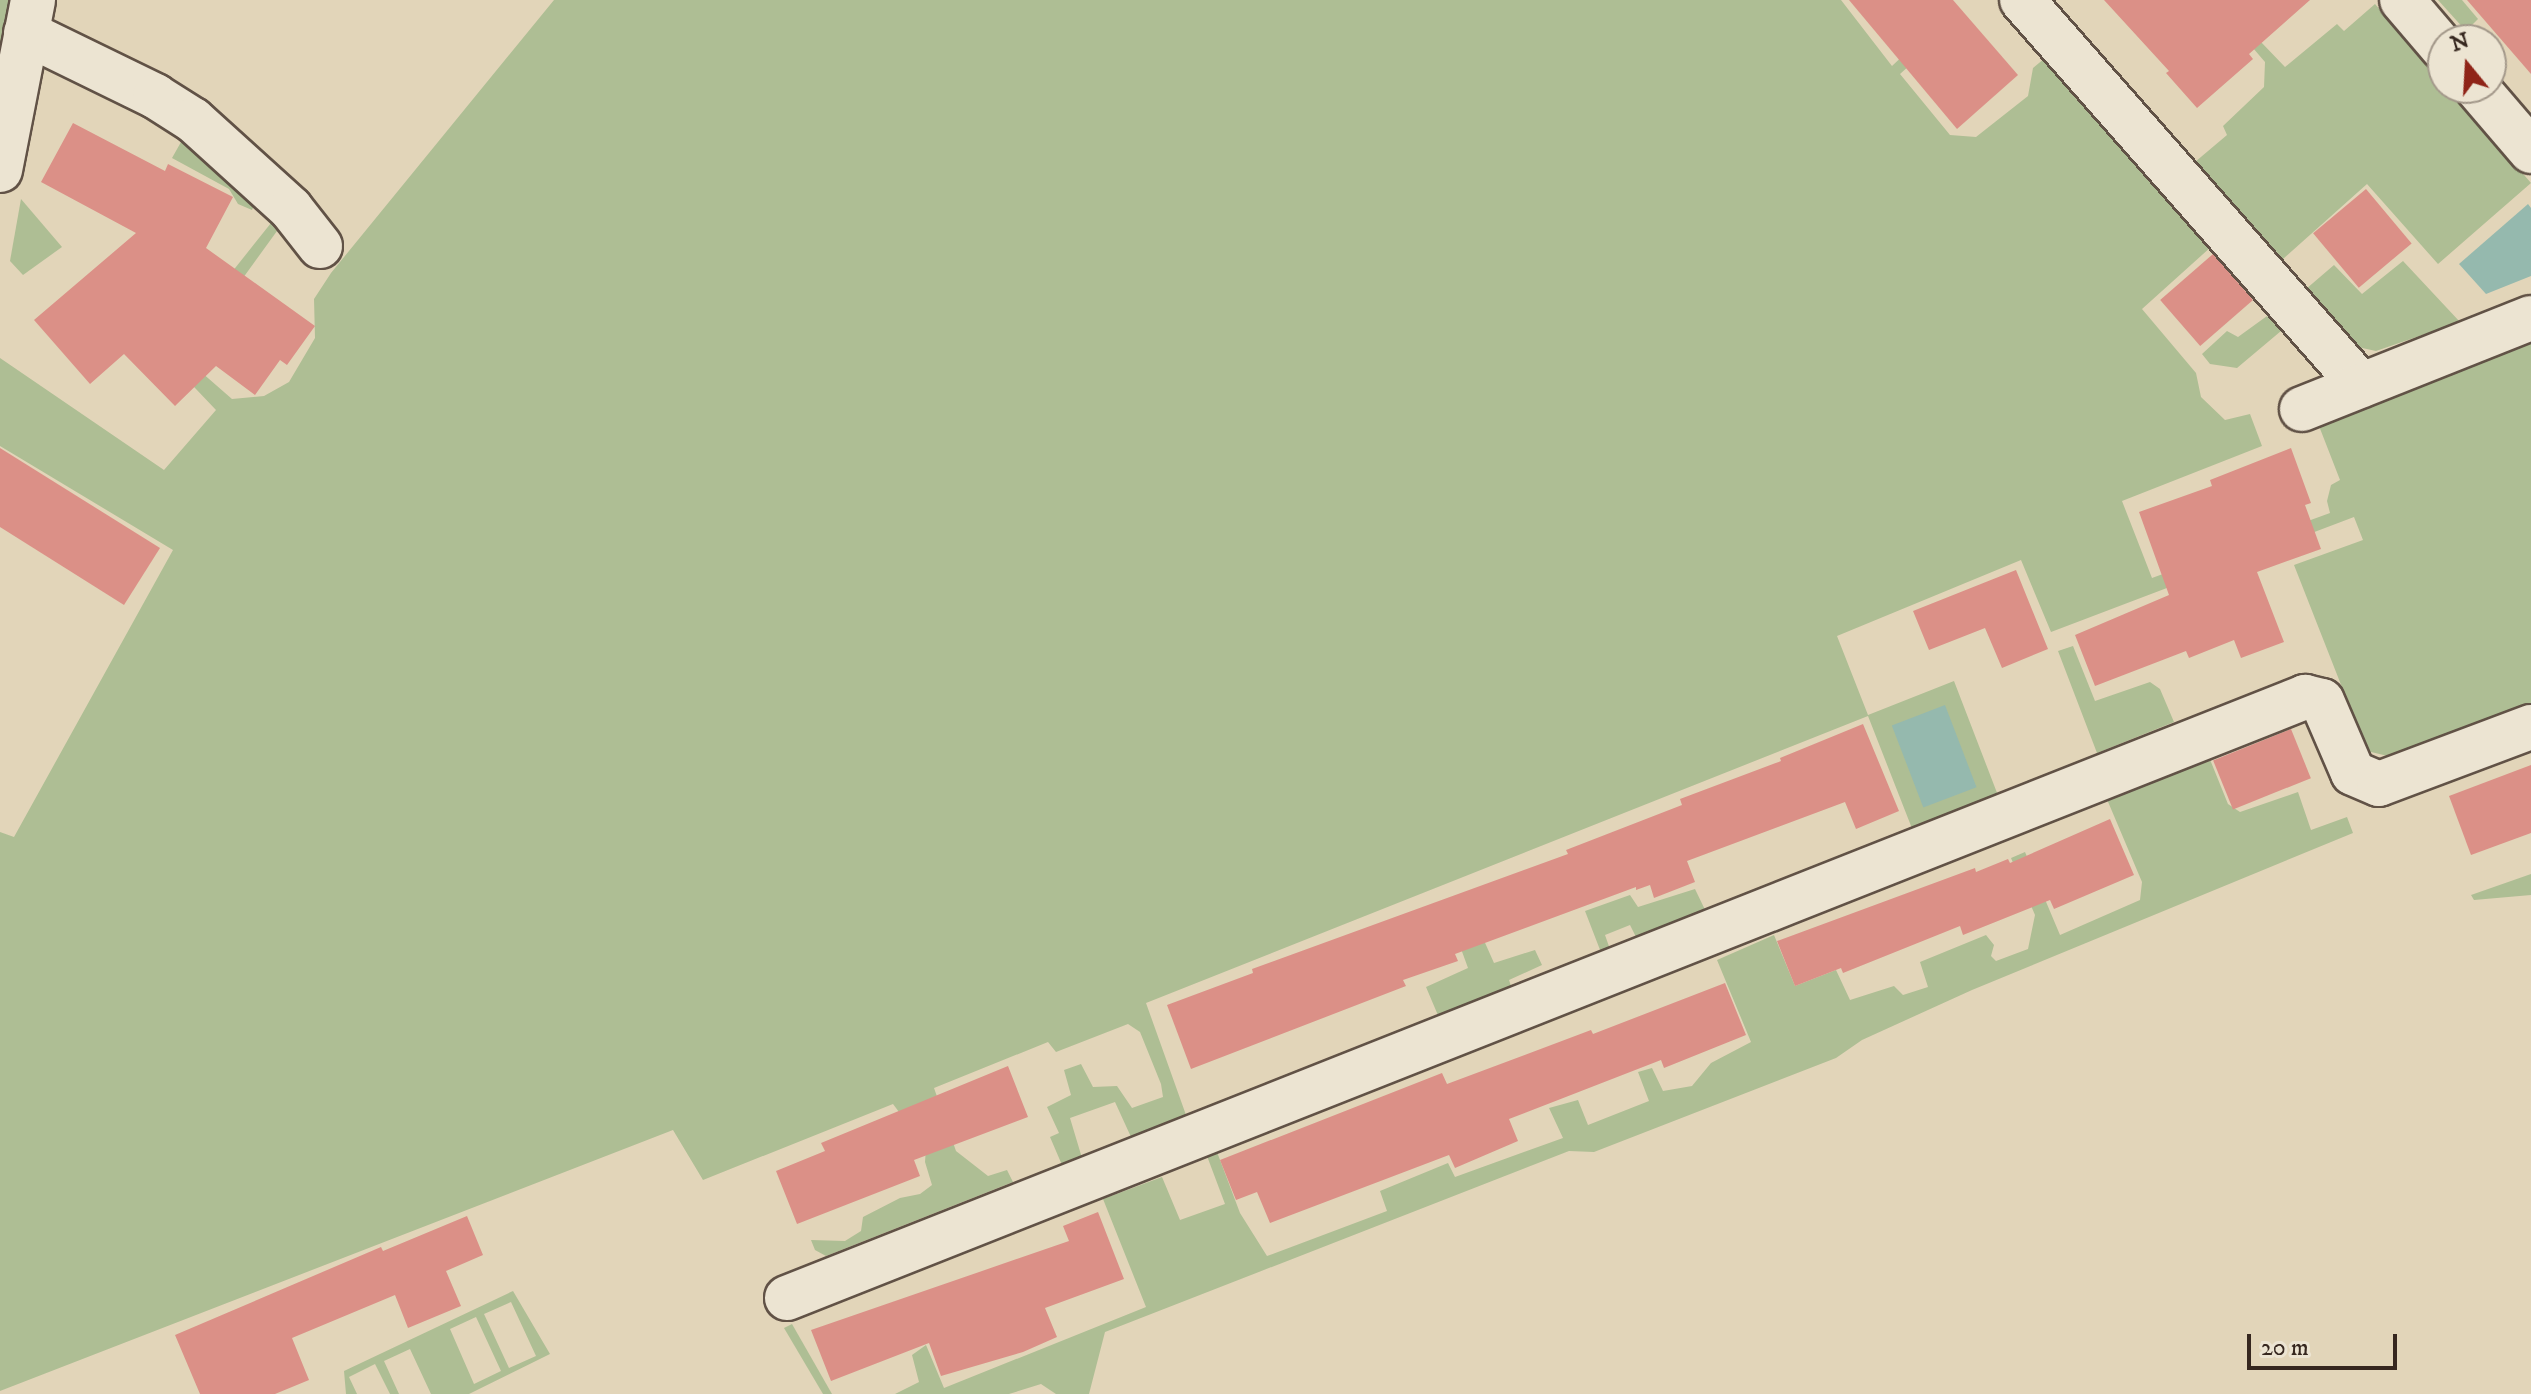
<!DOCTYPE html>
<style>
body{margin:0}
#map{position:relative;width:2531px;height:1394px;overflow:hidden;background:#e2d5b9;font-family:"IM FELL DW Pica",serif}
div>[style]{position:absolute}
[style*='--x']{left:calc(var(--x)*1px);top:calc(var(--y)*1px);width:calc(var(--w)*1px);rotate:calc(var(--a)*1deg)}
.green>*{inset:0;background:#aebe94}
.water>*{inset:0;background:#95b9ae;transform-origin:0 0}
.building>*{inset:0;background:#db9087;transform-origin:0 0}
.roads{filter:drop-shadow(2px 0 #615246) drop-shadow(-2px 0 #615246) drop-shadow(0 2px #615246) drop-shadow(0 -2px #615246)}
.minor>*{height:44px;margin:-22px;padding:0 22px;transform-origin:22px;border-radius:22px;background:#ece4d2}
span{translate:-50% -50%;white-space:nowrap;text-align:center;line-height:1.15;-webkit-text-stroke:8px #ece4d2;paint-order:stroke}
.north{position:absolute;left:2427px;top:24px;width:80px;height:80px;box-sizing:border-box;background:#ece4d2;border:2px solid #a3988a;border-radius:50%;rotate:342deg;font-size:22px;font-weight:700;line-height:32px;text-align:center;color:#36271f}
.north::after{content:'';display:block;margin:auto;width:28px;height:36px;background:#8f2418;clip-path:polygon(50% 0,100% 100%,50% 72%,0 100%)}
.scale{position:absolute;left:2247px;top:1334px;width:150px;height:36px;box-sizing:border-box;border:4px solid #36271f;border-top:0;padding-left:10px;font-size:24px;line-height:28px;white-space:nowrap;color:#36271f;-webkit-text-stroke:6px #ece4d2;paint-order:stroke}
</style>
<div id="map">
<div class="green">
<i style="clip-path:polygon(0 0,13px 0,0 70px)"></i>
<i style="clip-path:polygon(554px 0,1841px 0,1892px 66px,1943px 18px,1962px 18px,1900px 74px,1950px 135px,1976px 137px,2028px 96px,2033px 68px,2045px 58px,2212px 246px,2142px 309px,2196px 373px,2201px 397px,2225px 420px,2250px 414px,2262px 446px,2122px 501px,2152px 578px,2330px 513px,2327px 501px,2331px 485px,2340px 480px,2319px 426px,2531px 340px,2531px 707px,2396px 758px,2367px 751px,2294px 565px,2363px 540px,2354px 517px,2051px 632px,2021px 560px,1837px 636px,1868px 715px,1954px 681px,1999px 798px,1913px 831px,1868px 716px,1146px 1003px,1186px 1115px,1131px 1137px,1115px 1102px,1070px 1118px,1082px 1158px,1062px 1165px,1050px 1137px,1059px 1133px,1047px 1107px,1071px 1095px,1064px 1070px,1081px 1064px,1093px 1087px,1117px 1086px,1132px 1108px,1163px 1097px,1161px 1084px,1140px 1032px,1128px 1024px,1056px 1052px,1048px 1042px,934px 1088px,956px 1151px,988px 1176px,1007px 1170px,1013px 1182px,826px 1256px,815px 1250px,811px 1240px,845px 1241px,861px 1231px,863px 1217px,900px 1198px,920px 1194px,932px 1185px,925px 1162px,926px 1148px,893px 1104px,703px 1180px,673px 1130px,0 1391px,0 832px,14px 837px,173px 550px,0 446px,0 358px,164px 470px,216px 410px,95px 283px,220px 287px,271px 223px,277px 231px,185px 358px,232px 399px,264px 396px,289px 382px,315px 338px,314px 299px,331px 273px)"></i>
<i style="clip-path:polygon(2438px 0,2462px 0,2478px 19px,2466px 31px)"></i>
<i style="clip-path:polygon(2375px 4px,2443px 82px,2443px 88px,2449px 88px,2531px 183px,2438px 264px,2367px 184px,2283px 259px,2195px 162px,2227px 135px,2223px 126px,2264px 87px,2265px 62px,2228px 19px,2236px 16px,2285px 67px,2337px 24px,2344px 31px)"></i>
<i style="clip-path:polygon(185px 135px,256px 201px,252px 210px,238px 204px,229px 189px,172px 158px)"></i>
<i style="clip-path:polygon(21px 199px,62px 247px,23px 275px,10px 261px)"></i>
<i style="clip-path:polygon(2403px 261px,2460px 322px,2376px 351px,2353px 346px,2306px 289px,2334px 265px,2362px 294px)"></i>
<i style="clip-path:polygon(2267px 316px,2281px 331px,2237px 368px,2210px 364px,2202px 354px,2227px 331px,2238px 337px)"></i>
<i style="clip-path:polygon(2073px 646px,2095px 701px,2150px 682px,2160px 689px,2174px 722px,2097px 753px,2058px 651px)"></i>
<i style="clip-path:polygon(2209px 757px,2228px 804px,2240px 812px,2298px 792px,2311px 830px,2347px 817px,2353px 833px,1972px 990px,1862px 1040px,1836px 1058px,1594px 1152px,1569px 1151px,1105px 1332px,1089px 1394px,1056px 1394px,1041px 1384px,1009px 1394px,895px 1394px,919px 1382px,912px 1355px,926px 1345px,944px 1388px,1146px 1307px,1103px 1199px,1162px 1177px,1180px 1220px,1225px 1204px,1207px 1156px,1217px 1152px,1240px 1213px,1267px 1256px,1387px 1211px,1380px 1191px,1448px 1163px,1455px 1177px,1563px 1138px,1549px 1108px,1578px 1100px,1588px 1125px,1649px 1101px,1638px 1072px,1652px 1068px,1663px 1091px,1692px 1086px,1711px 1063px,1751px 1042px,1717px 960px,1774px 935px,1795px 986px,1836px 970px,1850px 1000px,1894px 986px,1903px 995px,1928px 987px,1920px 962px,1986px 935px,1994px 945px,1991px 956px,1996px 961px,2028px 949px,2035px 915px,2011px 858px,2025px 852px,2060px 935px,2140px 900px,2142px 882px,2106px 797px)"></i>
<i style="clip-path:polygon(2531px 874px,2531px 895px,2474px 900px,2471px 895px)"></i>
<i style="clip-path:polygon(1695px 889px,1708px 916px,1639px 943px,1630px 925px,1605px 935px,1612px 955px,1602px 955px,1585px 911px,1630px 895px,1638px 907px)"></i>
<i style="clip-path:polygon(1470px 909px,1494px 963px,1535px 950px,1542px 965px,1509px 980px,1513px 992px,1440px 1020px,1426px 987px,1468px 968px,1456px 935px)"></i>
<i style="clip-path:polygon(evenodd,513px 1291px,550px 1354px,469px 1394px,431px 1394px,410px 1349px,384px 1361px,399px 1394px,390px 1394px,375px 1364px,349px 1377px,357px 1394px,346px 1394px,344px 1371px,513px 1291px,511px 1302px,536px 1356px,509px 1368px,484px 1314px,511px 1302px,513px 1291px,476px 1317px,501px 1371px,474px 1384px,450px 1329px,476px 1317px)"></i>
<i style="clip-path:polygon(792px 1324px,832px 1394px,823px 1394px,784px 1328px)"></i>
</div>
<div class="water">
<i style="clip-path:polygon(2528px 204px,2531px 208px,2531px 276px,2486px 294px,2459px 264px)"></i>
<i style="left:1945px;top:705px;width:88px;height:57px;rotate:69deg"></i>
</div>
<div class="building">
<i style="clip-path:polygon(1849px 0,1953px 0,2018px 75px,1957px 129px)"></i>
<i style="clip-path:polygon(2104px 0,2310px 0,2249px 54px,2253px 59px,2197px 108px,2166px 73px,2169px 71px)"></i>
<i style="clip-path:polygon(2467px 0,2531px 0,2531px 74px)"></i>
<i style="clip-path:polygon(73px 123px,165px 171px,168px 164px,233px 197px,206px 248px,315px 326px,287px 365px,280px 360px,255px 395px,216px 366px,175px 406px,124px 354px,90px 384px,34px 320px,136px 233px,41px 182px)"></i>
<i style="left:2366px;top:189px;width:71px;height:69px;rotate:50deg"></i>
<i style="left:2213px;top:254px;width:61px;height:70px;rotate:49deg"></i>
<i style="clip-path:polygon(0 448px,160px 548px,124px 605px,0 527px)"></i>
<i style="clip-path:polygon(2291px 448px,2311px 503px,2305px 505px,2321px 549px,2257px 572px,2284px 642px,2241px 658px,2234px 640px,2189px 658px,2186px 651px,2095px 686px,2075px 635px,2169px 595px,2139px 512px,2212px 486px,2210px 480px)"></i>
<i style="clip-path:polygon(2016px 570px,2048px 649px,2002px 668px,1985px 628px,1929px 650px,1913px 611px)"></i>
<i style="clip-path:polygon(1863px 724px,1899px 811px,1856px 829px,1845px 802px,1687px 861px,1695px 882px,1654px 898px,1650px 885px,1636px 890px,1636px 887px,1455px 954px,1458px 961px,1403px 980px,1406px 986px,1191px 1069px,1167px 1005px,1253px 973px,1252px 969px,1568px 854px,1566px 850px,1682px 805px,1680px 799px,1781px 761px,1780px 758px)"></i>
<i style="left:2291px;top:729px;width:53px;height:84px;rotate:68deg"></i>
<i style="clip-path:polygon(2531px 765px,2531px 833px,2471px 855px,2449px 796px)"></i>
<i style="clip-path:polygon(2110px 819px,2134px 875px,2054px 909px,2050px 900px,1963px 935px,1960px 926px,1843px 973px,1841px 968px,1795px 986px,1777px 941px,1975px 868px,1976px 872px,2008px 859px,2010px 863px)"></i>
<i style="clip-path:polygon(1725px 983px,1746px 1035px,1664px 1068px,1661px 1060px,1509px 1119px,1518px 1141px,1455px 1168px,1449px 1155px,1270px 1223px,1257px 1192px,1236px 1200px,1220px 1160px,1442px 1073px,1447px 1084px,1591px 1030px,1593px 1034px)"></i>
<i style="clip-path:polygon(1008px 1066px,1028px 1117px,914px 1160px,920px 1176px,797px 1224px,776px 1171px,825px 1151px,821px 1143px)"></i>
<i style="clip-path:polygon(1098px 1212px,1124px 1279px,1045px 1308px,1057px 1337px,1023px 1352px,941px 1376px,929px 1343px,831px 1381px,811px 1330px,1069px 1241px,1063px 1226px)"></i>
<i style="clip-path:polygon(467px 1216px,483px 1255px,446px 1271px,461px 1306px,408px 1328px,395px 1295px,292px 1338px,309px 1380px,275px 1394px,200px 1394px,175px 1335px,381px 1247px,383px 1251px)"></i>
</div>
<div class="roads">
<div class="minor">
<i style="--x:2022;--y:0;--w:513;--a:48.64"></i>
<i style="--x:2402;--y:0;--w:63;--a:49.5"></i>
<i style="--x:26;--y:33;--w:144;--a:26"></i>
<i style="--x:155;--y:96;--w:45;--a:32.3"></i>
<i style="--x:193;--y:120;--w:132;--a:42.2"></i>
<i style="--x:291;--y:209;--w:47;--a:51.9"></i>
<i style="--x:2477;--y:88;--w:83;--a:49.4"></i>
<i style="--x:0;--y:170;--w:173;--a:-79"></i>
<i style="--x:2302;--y:409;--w:246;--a:-21.7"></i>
<i style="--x:787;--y:1298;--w:1633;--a:-21.6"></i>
<i style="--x:2305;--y:697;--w:17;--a:13"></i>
<i style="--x:2322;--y:701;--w:78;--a:66.7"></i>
<i style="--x:2353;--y:773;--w:28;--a:23"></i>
<i style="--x:2379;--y:784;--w:162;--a:-20.6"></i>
</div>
</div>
<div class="north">N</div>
<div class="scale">20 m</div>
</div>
